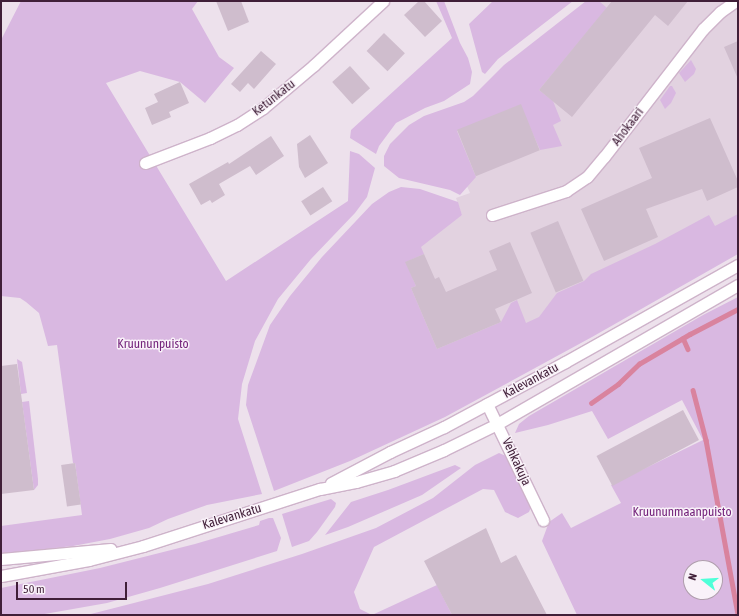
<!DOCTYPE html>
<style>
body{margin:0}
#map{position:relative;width:739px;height:616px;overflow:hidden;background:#ede1ec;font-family:"Asap Condensed",sans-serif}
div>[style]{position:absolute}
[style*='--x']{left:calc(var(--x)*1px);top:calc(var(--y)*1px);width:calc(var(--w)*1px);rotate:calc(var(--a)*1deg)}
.built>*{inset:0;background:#e2d2e0}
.green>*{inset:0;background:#d9b8e1}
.stream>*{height:4.5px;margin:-2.25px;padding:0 2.25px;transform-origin:2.25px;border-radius:2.25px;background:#d9839e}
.building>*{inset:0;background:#cfbdcd;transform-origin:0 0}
.roads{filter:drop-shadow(1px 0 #ceb3ca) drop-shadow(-1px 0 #ceb3ca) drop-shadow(0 1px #ceb3ca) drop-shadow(0 -1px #ceb3ca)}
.minor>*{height:11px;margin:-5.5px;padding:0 5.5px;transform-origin:5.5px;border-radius:5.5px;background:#fff}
.secondary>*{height:11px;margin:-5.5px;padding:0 5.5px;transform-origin:5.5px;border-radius:5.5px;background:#fff}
span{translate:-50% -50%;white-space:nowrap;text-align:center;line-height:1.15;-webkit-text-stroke:3px #f9f2f9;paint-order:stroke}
.street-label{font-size:13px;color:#401f38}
.park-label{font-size:13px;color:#75257c}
.frame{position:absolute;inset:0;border:2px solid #401f38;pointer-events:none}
.north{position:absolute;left:683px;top:560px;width:40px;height:40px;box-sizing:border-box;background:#f9f2f9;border:1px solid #af9eac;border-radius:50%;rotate:287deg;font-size:11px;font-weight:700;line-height:16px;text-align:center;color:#401f38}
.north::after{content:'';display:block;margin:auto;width:14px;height:18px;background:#4effd8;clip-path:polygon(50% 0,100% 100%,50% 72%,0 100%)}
.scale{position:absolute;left:16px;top:582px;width:111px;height:18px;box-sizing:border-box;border:2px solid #401f38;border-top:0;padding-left:5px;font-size:12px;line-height:14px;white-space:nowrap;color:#401f38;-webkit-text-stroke:3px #f9f2f9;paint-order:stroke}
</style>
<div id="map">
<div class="built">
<i style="clip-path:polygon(593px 1px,738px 1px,738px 233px,430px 375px,386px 259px,462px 215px,456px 198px,470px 193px,442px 129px)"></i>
</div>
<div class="green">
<i style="clip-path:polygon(21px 1px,198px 1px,192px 9px,219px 57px,234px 68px,205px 103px,180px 82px,140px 71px,106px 83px,226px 281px,348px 201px,350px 151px,359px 154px,375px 168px,367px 197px,355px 213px,311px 259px,278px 299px,255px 341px,242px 384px,238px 419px,262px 494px,207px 505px,168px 519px,149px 528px,110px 539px,73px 546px,1px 554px,1px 526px,82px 515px,75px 463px,73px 463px,57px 345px,48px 346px,39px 313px,26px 302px,20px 298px,1px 296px,1px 40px)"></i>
<i style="clip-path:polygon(436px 1px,444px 1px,460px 43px,468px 58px,472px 72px,470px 84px,444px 101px,425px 108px,396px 123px,379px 146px,376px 154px,350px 138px,351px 130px,452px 38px)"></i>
<i style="clip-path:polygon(493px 1px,573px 1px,498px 59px,485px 74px,482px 72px,469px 24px)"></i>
<i style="clip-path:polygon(586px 1px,599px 1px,607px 8px,539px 90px,553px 101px,561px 121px,553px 125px,562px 146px,540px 150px,520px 105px,457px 131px,476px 177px,460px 195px,450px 190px,399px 178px,384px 166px,384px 156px,390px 144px,409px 125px,424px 116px,464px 102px,473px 96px,504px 65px)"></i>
<i style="clip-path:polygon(691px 60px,696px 69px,694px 74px,685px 82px,679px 73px)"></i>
<i style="clip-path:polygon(670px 86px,672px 86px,676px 93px,671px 103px,665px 109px,660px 100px)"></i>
<i style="clip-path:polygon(401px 187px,420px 189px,458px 202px,462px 215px,421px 247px,424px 254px,406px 262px,416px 286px,411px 288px,437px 349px,501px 322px,511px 303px,517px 300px,526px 323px,539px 317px,557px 293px,584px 281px,591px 274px,655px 244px,709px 215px,715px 226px,738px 214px,738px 254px,592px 337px,445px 417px,350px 461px,274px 491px,246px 405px,248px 385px,270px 325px,290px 296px,322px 257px,372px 204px,389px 192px)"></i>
<i style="clip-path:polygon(evenodd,738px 297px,738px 615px,577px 615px,542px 541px,549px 522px,562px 513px,571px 528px,621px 503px,611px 485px,703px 440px,682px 400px,608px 439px,592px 411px,548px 425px,515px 433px,519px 424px,529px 416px,703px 315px,738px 297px,691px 568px,715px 568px,715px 592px,691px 592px,691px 568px)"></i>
<i style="clip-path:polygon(17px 359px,22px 362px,27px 393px,21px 394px)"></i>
<i style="clip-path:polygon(29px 401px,38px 479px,38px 485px,34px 490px,22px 402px)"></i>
<i style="clip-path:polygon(499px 453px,506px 456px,531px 507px,529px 512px,518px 518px,505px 512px,494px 490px,483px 489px,374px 547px,354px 592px,360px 609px,372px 615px,87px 615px,208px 584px,302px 554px,376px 528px,433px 498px,475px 465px)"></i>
<i style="clip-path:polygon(455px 465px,461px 468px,422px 495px,348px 527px,325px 535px,351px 502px,388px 490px)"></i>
<i style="clip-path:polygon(331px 499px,336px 503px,335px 507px,317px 532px,309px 541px,292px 547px,282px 514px)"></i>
<i style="clip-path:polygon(269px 518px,273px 518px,281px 538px,277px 551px,160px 588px,107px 603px,39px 615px,1px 615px,1px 588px,100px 568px,195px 544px,259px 525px,260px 521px)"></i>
<i style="clip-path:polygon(437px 585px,452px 615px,372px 615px)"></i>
</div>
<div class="stream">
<i style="--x:683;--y:338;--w:12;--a:66"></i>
<i style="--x:693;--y:390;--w:52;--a:75.4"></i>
<i style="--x:706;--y:440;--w:177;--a:79.6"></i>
<i style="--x:591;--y:403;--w:33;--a:-35"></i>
<i style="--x:618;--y:384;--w:29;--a:-44"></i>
<i style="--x:639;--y:364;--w:59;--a:-30.5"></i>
<i style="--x:690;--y:334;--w:54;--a:-27.5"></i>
</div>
<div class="building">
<i style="clip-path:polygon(216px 1px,241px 1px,249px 22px,228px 31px)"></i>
<i style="clip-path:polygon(419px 1px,424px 1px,442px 21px,425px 37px,404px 15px)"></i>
<i style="clip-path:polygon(612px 1px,688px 1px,668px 26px,655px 15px,572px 117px,539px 90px)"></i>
<i style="left:384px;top:33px;width:29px;height:25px;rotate:44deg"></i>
<i style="clip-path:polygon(738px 41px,738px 79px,724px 47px)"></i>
<i style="clip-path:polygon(261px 51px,276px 64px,254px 89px,248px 83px,240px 92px,231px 84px)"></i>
<i style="left:350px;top:66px;width:30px;height:24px;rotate:48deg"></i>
<i style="clip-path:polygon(180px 82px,189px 103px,169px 112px,171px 117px,152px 125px,145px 108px,158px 102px,154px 94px)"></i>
<i style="left:521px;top:104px;width:50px;height:69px;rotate:68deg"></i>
<i style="clip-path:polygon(710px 118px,738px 181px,738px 187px,707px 201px,702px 189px,646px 209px,658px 237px,604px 261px,581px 209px,652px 178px,639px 148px)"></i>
<i style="clip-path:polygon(310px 135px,328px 163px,305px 178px,299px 167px,297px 144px)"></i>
<i style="clip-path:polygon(271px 136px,284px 156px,256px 175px,250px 166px,219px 184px,225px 195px,212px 203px,210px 200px,201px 205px,189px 184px,228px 162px,229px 164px)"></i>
<i style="left:323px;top:187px;width:17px;height:26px;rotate:57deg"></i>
<i style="left:558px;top:221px;width:65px;height:30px;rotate:67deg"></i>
<i style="clip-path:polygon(510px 242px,532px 293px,495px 309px,501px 322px,437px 349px,411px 288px,416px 286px,405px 262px,424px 254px,435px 279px,439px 277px,446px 292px,497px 270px,489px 251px)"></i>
<i style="clip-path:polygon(17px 364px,34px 490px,1px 494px,1px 366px)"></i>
<i style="left:683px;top:410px;width:34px;height:98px;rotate:62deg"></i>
<i style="left:75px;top:463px;width:42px;height:14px;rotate:82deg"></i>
<i style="clip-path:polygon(486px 528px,501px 563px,516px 555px,547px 615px,452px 615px,424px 561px)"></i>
</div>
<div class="roads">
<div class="minor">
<i style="--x:145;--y:163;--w:70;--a:-21"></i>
<i style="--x:210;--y:138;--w:30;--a:-26"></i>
<i style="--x:237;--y:125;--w:31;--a:-33"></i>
<i style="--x:263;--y:108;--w:67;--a:-40.1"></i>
<i style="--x:314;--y:65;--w:94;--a:-42.8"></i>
<i style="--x:492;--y:215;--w:78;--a:-18"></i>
<i style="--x:566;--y:191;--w:25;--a:-34"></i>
<i style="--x:587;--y:177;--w:26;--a:-50"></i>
<i style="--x:604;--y:157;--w:162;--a:-52.3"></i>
<i style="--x:703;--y:29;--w:24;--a:-45"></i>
<i style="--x:720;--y:12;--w:19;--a:-35"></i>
<i style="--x:487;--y:404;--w:129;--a:64.2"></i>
</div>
<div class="secondary">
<i style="--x:331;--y:483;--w:67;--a:-27.7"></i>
<i style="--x:390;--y:452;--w:60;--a:-24.8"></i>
<i style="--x:444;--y:427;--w:137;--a:-28.2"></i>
<i style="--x:565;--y:362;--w:198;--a:-29.3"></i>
<i style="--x:1;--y:559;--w:110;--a:-5.2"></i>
<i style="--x:1;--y:576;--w:89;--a:-10.3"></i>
<i style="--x:89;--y:560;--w:56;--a:-14.5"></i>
<i style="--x:143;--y:546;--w:186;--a:-17.9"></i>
<i style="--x:320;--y:489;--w:37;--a:-11"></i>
<i style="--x:356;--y:482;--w:40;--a:-16"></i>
<i style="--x:394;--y:471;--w:54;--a:-22.8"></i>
<i style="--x:444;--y:450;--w:59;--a:-26.1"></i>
<i style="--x:497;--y:424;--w:278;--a:-30"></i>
</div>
</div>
<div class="street-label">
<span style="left:274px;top:98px;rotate:-38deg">Ketunkatu</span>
<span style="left:628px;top:127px;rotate:-53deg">Ahokaari</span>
<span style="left:531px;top:381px;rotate:-28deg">Kalevankatu</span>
<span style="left:516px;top:462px;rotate:65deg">Vehkakuja</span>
<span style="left:232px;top:517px;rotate:-17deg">Kalevankatu</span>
</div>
<div class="park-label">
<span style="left:153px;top:344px">Kruununpuisto</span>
<span style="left:682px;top:512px">Kruununmaanpuisto</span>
</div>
<div class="frame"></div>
<div class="north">N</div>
<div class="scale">50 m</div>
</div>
